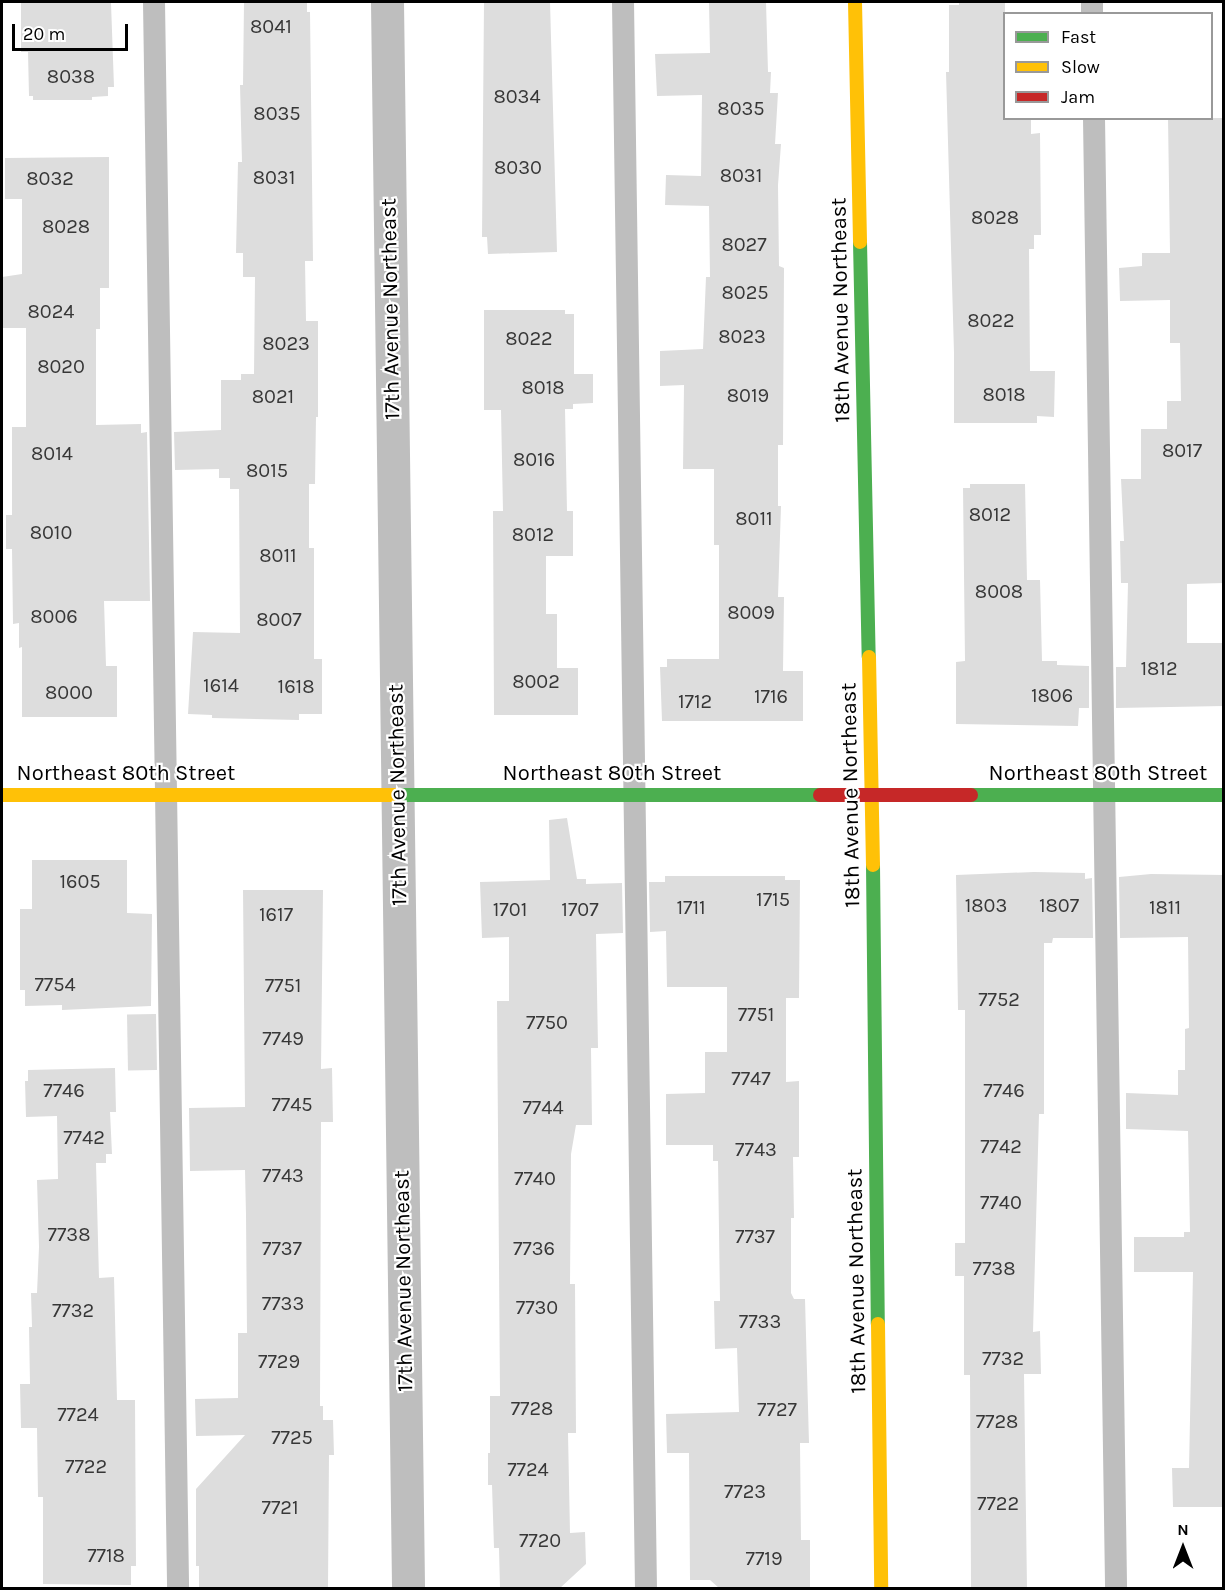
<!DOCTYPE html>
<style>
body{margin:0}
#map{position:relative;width:1225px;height:1590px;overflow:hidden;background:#fff;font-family:Karla,sans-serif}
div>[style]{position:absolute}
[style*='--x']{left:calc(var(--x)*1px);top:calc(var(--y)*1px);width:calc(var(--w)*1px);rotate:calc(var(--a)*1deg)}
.building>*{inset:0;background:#ddd;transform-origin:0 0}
.lane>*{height:22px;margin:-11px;padding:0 11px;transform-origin:11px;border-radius:11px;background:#bebebe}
.street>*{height:33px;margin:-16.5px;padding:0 16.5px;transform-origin:16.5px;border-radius:16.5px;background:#bebebe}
.fast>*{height:14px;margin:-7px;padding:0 7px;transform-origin:7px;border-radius:7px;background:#4caf50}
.slow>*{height:14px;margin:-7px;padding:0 7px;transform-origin:7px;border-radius:7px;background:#ffc107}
.jam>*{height:14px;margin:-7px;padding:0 7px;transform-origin:7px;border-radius:7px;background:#c62828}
span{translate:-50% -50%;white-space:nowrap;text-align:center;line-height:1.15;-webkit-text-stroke:4.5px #fff;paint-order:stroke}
.number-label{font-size:20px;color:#373737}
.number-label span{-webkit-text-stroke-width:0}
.street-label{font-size:22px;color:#000}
.frame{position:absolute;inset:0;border:3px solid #000;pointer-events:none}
.legend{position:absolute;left:1003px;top:12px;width:210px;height:108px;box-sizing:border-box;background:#fff;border:2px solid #999;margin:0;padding:8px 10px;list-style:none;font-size:18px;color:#000}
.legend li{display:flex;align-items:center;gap:12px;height:30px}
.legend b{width:30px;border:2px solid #999}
.north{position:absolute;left:1153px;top:1518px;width:60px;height:60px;-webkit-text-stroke:4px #fff;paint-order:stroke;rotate:0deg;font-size:16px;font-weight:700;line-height:24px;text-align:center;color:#000}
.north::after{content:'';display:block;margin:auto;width:21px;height:27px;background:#000;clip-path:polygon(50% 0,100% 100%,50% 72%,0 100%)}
.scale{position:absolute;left:12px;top:24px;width:116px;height:27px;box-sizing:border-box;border:3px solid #000;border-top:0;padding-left:8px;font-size:18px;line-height:21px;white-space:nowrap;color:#000;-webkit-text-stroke:4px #fff;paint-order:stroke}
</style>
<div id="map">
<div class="building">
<i style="clip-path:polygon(244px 2px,307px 2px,307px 12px,310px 12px,313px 261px,305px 261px,306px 321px,318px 321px,318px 417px,316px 417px,315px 484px,309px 484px,309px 548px,314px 548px,314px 659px,322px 659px,322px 714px,299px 714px,299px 720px,212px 718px,212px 715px,188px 714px,193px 632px,240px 633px,239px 489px,230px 489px,230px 478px,219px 478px,219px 469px,175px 470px,174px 432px,221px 430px,221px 380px,241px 380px,241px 374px,254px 374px,255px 277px,243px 277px,243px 253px,236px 253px,238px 162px,242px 162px,240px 85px,243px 85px)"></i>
<i style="clip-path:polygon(484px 2px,550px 2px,557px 252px,488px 254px,487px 237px,482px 237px)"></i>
<i style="clip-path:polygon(709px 2px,766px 2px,768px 72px,771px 72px,770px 93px,778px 93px,775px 144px,781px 144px,778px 185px,779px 266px,784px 268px,783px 445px,778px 445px,778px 506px,781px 506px,778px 597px,784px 597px,783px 671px,803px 671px,803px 721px,662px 721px,660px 667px,667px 667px,667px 659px,719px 659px,719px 545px,714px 545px,714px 469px,683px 469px,684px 385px,660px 386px,660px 351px,703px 349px,706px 277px,710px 277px,709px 206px,665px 205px,666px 175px,701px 176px,702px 95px,657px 96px,655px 54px,710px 53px)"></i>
<i style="clip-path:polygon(959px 2px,1005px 2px,1005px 118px,1031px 118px,1031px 134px,1040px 133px,1041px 235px,1034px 235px,1034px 249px,1029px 249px,1030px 371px,1055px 371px,1054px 417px,1037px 416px,1037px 423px,954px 423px,954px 353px,946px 72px,949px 72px,949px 5px,959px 5px)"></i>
<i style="clip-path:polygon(21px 3px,111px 3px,114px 87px,108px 87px,108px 96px,92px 97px,92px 100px,33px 100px,33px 96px,29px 96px,28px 52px,21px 52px)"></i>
<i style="clip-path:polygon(1168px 118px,1224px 118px,1224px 583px,1187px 584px,1187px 643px,1224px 643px,1224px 706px,1116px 708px,1116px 667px,1126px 667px,1128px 583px,1121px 583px,1120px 541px,1124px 541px,1121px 479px,1141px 479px,1141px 429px,1167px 429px,1167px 401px,1181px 401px,1180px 343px,1170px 343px,1170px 300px,1120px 301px,1119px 268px,1142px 266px,1142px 253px,1170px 253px)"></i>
<i style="clip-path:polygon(109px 157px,109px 288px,100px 288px,100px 329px,96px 329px,96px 425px,141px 424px,141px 433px,147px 432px,150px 601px,104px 601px,106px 666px,117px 666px,117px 717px,22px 717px,22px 647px,19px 648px,19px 623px,13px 624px,12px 549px,6px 549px,6px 515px,12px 515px,12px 427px,26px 427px,26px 328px,2px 328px,2px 277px,22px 274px,22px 199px,5px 199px,5px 158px)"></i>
<i style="clip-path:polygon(484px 310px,565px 310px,565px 314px,574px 314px,574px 374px,593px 374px,593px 403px,573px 404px,573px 409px,565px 409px,567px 511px,573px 511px,573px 556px,546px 556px,546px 614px,557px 614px,557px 668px,578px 668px,578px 715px,494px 715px,493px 511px,503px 511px,501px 410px,484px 410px)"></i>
<i style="clip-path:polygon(970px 484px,1025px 484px,1027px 580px,1040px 580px,1042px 661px,1057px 661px,1057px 665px,1089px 666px,1089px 708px,1079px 708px,1078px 726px,956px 724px,956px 662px,965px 661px,963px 488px,970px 488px)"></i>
<i style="clip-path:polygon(567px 818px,577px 879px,586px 879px,586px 884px,622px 883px,623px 933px,596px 934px,598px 1048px,591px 1048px,592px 1125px,576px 1125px,571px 1154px,570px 1284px,575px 1284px,576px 1433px,568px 1433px,570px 1533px,585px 1532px,586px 1564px,560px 1588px,500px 1588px,499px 1548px,494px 1548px,492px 1485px,488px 1485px,488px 1453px,490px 1453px,490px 1396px,500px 1396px,497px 1001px,509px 1001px,509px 937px,482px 938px,480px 882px,550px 880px,549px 820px)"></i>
<i style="clip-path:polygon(32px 860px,127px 860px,127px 913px,152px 914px,151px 1006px,62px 1010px,62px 1005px,25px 1006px,25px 990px,20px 990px,20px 909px,32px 909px)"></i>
<i style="clip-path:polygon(1034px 872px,1085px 873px,1085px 879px,1092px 878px,1093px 938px,1053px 938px,1052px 943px,1044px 943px,1044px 1114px,1039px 1114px,1033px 1332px,1040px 1331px,1041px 1374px,1024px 1374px,1027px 1588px,971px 1588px,970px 1375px,964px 1375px,964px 1276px,955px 1276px,955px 1243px,965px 1243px,965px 1010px,958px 1010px,956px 875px)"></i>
<i style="clip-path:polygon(1151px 874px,1224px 875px,1224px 1507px,1173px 1507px,1172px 1468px,1189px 1468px,1193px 1272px,1134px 1272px,1134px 1237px,1184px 1237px,1184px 1232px,1190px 1232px,1188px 1131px,1126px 1129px,1126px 1093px,1178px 1095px,1178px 1070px,1185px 1070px,1185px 1029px,1189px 1028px,1188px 937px,1120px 938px,1119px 877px)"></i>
<i style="clip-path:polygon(665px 876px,785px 876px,785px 880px,800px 880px,799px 998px,786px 998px,786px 1082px,799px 1081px,799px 1157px,793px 1157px,794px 1218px,791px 1218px,791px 1293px,794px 1299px,805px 1299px,809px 1443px,800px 1443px,801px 1540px,810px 1540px,810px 1587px,719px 1588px,710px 1580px,690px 1580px,689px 1453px,667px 1453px,666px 1414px,739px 1412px,737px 1348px,715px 1349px,714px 1301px,720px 1301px,718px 1161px,713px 1161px,713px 1145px,666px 1145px,666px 1094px,705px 1093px,705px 1052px,727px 1052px,727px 987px,667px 987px,666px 931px,650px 932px,649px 882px,665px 882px)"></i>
<i style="clip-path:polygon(243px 890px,323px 890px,321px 1069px,332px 1068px,333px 1122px,321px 1122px,320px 1406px,323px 1406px,323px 1420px,333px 1420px,334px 1455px,329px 1455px,328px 1588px,199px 1588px,199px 1566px,196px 1566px,196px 1489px,245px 1435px,196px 1436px,195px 1399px,238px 1398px,238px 1333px,247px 1333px,246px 1215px,245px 1170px,190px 1171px,189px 1108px,245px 1107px)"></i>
<i style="left:156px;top:1014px;width:56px;height:29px;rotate:89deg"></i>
<i style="clip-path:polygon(115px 1068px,116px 1112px,110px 1112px,112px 1154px,106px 1154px,106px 1163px,96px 1163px,99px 1278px,114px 1277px,117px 1400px,135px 1400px,136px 1566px,131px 1566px,131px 1585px,43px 1584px,43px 1497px,38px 1497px,37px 1428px,21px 1428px,20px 1384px,30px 1384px,29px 1327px,32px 1327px,31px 1293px,37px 1293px,39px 1247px,37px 1180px,58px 1179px,57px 1116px,26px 1117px,25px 1081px,28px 1081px,28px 1070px)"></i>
</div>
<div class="lane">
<i style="--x:154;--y:2;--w:1586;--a:89.13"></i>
<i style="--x:623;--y:2;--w:1586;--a:89.17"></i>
<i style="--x:1092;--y:2;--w:12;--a:90"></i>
<i style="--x:1094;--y:118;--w:1470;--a:89.14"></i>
</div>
<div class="street">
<i style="--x:387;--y:2;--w:1586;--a:89.24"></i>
</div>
<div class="fast">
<i style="--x:860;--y:242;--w:415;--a:88.8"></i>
<i style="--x:396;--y:795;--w:424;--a:0"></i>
<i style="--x:971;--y:795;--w:253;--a:0"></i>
<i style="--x:873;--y:865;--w:459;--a:89.4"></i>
</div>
<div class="slow">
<i style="--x:855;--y:2;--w:240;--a:88.8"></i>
<i style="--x:869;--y:657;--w:208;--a:88.9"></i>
<i style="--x:2;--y:795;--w:394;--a:0"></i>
<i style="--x:878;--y:1324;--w:264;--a:89.3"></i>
</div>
<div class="jam">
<i style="--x:820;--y:795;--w:151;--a:0"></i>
</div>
<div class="number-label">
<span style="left:271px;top:26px">8041</span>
<span style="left:71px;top:76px">8038</span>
<span style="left:517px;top:96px">8034</span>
<span style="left:741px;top:108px">8035</span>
<span style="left:277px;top:113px">8035</span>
<span style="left:518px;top:167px">8030</span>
<span style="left:741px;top:175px">8031</span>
<span style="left:274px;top:177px">8031</span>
<span style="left:50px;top:178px">8032</span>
<span style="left:995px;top:217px">8028</span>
<span style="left:66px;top:226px">8028</span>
<span style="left:744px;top:244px">8027</span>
<span style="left:745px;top:292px">8025</span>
<span style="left:51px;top:311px">8024</span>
<span style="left:991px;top:320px">8022</span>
<span style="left:742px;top:336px">8023</span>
<span style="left:529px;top:338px">8022</span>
<span style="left:286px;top:343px">8023</span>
<span style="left:61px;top:366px">8020</span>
<span style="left:543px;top:387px">8018</span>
<span style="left:1004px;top:394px">8018</span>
<span style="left:748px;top:395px">8019</span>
<span style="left:273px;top:396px">8021</span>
<span style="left:1182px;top:450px">8017</span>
<span style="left:52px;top:453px">8014</span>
<span style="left:534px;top:459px">8016</span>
<span style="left:267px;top:470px">8015</span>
<span style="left:990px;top:514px">8012</span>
<span style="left:754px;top:518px">8011</span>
<span style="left:51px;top:532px">8010</span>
<span style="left:533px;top:534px">8012</span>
<span style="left:278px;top:555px">8011</span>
<span style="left:999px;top:591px">8008</span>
<span style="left:751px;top:612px">8009</span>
<span style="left:54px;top:616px">8006</span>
<span style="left:279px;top:619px">8007</span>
<span style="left:1159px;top:668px">1812</span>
<span style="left:536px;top:681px">8002</span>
<span style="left:221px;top:685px">1614</span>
<span style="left:296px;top:686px">1618</span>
<span style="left:69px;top:692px">8000</span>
<span style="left:1052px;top:695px">1806</span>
<span style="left:771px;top:696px">1716</span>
<span style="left:695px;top:701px">1712</span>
<span style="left:80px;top:881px">1605</span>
<span style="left:773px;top:899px">1715</span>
<span style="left:986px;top:905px">1803</span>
<span style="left:1059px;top:905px">1807</span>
<span style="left:691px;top:907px">1711</span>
<span style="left:1165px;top:907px">1811</span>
<span style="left:510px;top:909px">1701</span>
<span style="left:580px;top:909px">1707</span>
<span style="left:276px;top:914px">1617</span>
<span style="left:55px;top:984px">7754</span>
<span style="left:283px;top:985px">7751</span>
<span style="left:999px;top:999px">7752</span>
<span style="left:756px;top:1014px">7751</span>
<span style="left:547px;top:1022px">7750</span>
<span style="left:283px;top:1038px">7749</span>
<span style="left:751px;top:1078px">7747</span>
<span style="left:64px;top:1090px">7746</span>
<span style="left:1004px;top:1090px">7746</span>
<span style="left:292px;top:1104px">7745</span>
<span style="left:543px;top:1107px">7744</span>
<span style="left:84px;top:1137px">7742</span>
<span style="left:1001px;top:1146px">7742</span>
<span style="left:756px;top:1149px">7743</span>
<span style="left:283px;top:1175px">7743</span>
<span style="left:535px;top:1178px">7740</span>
<span style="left:1001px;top:1202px">7740</span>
<span style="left:69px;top:1234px">7738</span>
<span style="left:755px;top:1236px">7737</span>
<span style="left:282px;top:1248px">7737</span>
<span style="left:534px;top:1248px">7736</span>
<span style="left:994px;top:1268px">7738</span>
<span style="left:283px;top:1303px">7733</span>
<span style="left:537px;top:1307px">7730</span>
<span style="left:73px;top:1310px">7732</span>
<span style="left:760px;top:1321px">7733</span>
<span style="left:1003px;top:1358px">7732</span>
<span style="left:279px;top:1361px">7729</span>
<span style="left:532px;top:1408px">7728</span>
<span style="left:777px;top:1409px">7727</span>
<span style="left:78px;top:1414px">7724</span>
<span style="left:997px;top:1421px">7728</span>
<span style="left:292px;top:1437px">7725</span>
<span style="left:86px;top:1466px">7722</span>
<span style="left:528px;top:1469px">7724</span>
<span style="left:745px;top:1491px">7723</span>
<span style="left:998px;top:1503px">7722</span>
<span style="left:280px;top:1507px">7721</span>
<span style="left:540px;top:1540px">7720</span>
<span style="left:106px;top:1555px">7718</span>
<span style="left:764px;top:1558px">7719</span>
</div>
<div class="street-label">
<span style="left:391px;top:309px;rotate:-91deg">17th Avenue Northeast</span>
<span style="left:841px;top:310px;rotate:-91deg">18th Avenue Northeast</span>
<span style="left:126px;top:774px">Northeast 80th Street</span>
<span style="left:612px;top:774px">Northeast 80th Street</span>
<span style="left:1098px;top:774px">Northeast 80th Street</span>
<span style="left:398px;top:795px;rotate:-91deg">17th Avenue Northeast</span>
<span style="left:851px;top:795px;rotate:-91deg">18th Avenue Northeast</span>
<span style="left:404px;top:1281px;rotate:-91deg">17th Avenue Northeast</span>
<span style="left:857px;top:1281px;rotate:-91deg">18th Avenue Northeast</span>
</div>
<div class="frame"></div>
<ul class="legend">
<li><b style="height:8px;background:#4caf50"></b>Fast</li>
<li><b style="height:8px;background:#ffc107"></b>Slow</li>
<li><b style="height:8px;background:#c62828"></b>Jam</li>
</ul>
<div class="north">N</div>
<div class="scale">20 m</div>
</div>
